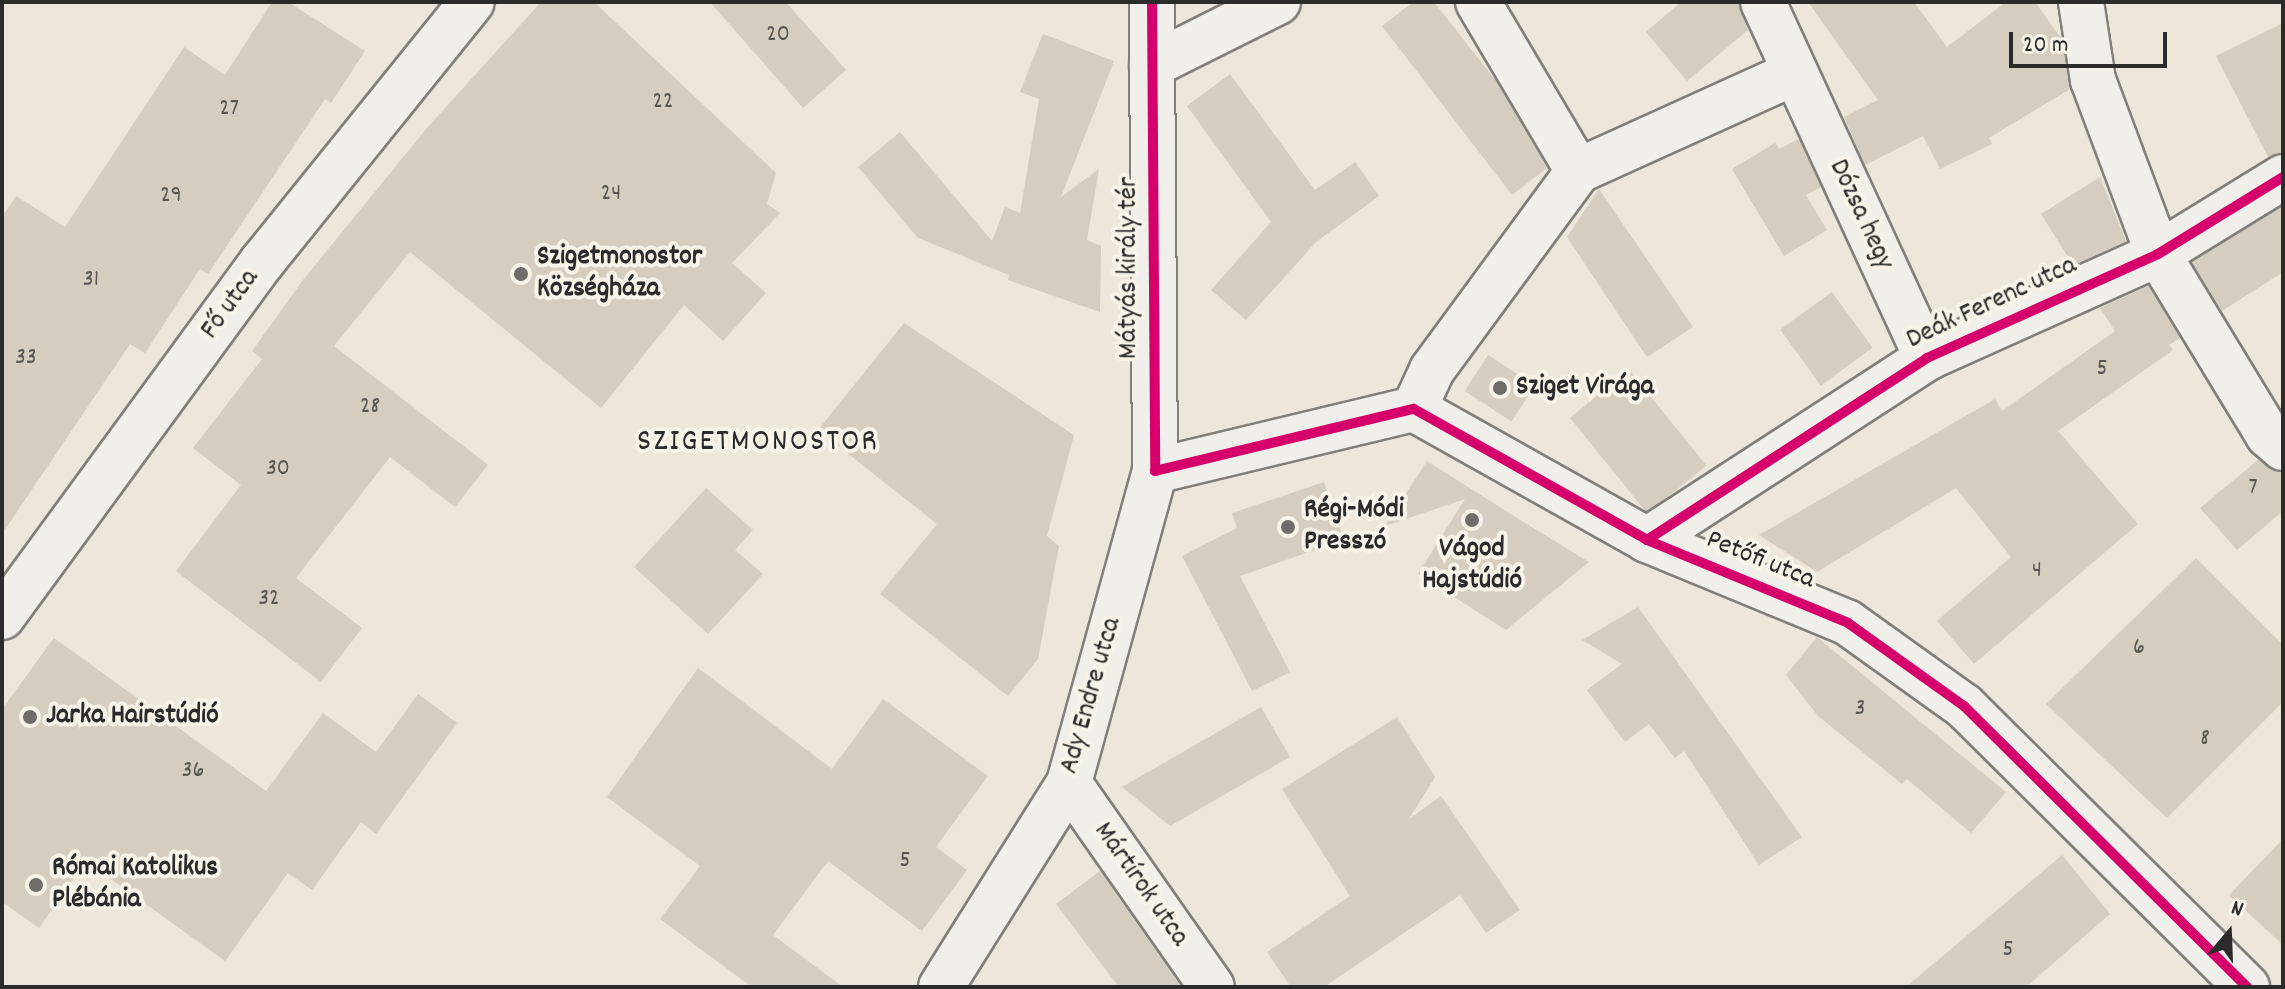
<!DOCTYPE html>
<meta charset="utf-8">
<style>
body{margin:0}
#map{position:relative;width:2285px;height:989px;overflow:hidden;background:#ece6db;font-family:Dekko,sans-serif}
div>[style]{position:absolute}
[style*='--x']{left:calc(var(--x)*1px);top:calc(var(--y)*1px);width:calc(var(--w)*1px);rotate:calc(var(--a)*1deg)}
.building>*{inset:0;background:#d4cdc0;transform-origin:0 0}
.roads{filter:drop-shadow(2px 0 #827f7a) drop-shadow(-2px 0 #827f7a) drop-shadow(0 2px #827f7a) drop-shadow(0 -2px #827f7a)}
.street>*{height:44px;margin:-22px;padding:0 22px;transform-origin:22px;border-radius:22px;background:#f1efea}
.secondary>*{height:44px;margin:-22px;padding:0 22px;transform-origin:22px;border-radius:22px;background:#f1efea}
.cycleway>*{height:10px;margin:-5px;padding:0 5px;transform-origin:5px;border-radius:5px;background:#d6006c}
.dots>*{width:22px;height:22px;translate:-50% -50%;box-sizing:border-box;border:4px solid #f7f3e8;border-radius:50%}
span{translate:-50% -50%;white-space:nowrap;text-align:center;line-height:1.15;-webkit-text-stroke:8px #f7f3e8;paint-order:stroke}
.number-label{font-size:24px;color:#585652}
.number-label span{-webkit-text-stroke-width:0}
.street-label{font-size:28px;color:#2b2b2b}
.poi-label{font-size:28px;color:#2b2b2b;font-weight:700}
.left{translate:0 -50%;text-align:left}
.quarter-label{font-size:32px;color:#2b2b2b;letter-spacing:2px}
.frame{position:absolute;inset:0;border:4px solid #2b2b2b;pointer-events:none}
.north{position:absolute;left:2189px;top:893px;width:80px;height:80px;-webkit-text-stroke:6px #f7f3e8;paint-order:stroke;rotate:19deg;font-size:22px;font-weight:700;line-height:32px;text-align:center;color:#2b2b2b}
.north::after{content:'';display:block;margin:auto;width:28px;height:36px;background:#2b2b2b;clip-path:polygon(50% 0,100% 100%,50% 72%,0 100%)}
.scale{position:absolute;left:2009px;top:32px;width:158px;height:36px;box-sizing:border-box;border:4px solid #2b2b2b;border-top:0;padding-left:10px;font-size:24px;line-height:28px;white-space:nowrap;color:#2b2b2b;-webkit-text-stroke:6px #f7f3e8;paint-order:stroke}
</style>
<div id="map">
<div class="building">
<i style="clip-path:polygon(272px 2px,288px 2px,365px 51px,331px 103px,325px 99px,208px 274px,200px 269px,145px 353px,130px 344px,2px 534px,2px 217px,16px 196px,65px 227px,184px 47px,225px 75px)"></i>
<i style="clip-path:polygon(541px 2px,594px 2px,776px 173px,767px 204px,780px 213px,732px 263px,766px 293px,723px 341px,684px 305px,601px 408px,410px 252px,334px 346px,488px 465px,455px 507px,390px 457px,296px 578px,362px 628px,321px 682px,176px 571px,241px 485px,193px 448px,262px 359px,252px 351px,303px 280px,427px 128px)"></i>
<i style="clip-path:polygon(710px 2px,786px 2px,846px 70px,803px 108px)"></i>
<i style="clip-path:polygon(1413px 2px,1434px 2px,1496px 81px,1547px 168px,1512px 195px,1382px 26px)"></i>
<i style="clip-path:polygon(1681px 2px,1738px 2px,1748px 30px,1687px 81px,1646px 32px)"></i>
<i style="clip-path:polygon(1808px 2px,1914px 2px,1947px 47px,2006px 2px,2035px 2px,2061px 38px,2070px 89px,1989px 138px,1992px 144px,1940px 169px,1923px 136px,1865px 165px,1844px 117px,1878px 100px)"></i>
<i style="clip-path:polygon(2283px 23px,2283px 152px,2268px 157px,2216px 56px)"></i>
<i style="clip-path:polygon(1043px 34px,1114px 61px,1061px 197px,1099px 169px,1087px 240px,1101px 246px,1100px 312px,1008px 280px,1009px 275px,918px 238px,858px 167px,900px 132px,992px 241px,1005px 207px,1020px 213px,1039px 99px,1020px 92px)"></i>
<i style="clip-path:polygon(1230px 74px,1315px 190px,1355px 162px,1379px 196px,1316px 242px,1246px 320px,1211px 290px,1271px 222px,1187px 106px)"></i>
<i style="clip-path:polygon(1799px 139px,1821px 187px,1806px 195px,1827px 230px,1784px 256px,1732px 169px,1775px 143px,1779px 149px)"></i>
<i style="clip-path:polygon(2100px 177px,2126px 241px,2073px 265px,2041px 214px)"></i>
<i style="clip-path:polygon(1599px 189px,1693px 327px,1647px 357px,1567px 237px)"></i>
<i style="clip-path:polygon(2283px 206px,2283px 272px,2222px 311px,2192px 262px)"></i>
<i style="clip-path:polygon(2148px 286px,2180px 338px,2169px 345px,2173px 350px,2058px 431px,2138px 524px,1974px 664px,1937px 621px,2011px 557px,1956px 488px,1817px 572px,1759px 535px,1995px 399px,2002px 411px,2115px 331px,2100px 308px)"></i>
<i style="left:1832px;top:292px;width:69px;height:64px;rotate:54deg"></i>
<i style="clip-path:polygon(904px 323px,1074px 435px,1047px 536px,1059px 546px,1038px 659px,1008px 696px,880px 594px,937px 524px,818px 430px)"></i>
<i style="left:1488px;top:355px;width:56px;height:43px;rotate:33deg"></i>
<i style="left:1629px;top:370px;width:123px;height:76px;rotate:51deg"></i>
<i style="clip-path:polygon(2258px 460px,2283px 472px,2283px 511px,2237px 550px,2200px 508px)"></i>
<i style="clip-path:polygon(1427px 461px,1517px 518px,1589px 562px,1506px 630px,1418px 574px,1465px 499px,1385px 526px)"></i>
<i style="clip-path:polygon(1324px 482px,1344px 540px,1240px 576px,1290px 672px,1252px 691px,1182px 556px,1237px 528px,1232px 513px)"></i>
<i style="clip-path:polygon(706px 488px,753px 530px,735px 550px,763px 574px,708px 634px,634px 567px)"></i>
<i style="clip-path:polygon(2196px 558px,2283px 645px,2283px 702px,2167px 818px,2046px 704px)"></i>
<i style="clip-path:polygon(1638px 607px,1802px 837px,1759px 865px,1684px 751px,1675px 758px,1649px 724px,1625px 742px,1587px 690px,1622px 664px,1582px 640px)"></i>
<i style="clip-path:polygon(1817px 637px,2006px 792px,1971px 833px,1907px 779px,1902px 784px,1818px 716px,1786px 675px)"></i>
<i style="clip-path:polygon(54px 638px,266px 791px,323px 713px,376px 752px,418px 694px,457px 723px,376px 834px,361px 822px,312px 890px,288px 873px,225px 961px,86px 861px,39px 928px,2px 902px,2px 709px)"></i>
<i style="clip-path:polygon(698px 668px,832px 769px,883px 699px,988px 776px,936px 847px,967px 870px,922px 931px,828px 861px,773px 935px,843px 987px,752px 987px,660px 919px,700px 866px,607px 797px)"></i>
<i style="clip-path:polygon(1261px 707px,1290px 757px,1170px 826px,1122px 787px)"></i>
<i style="clip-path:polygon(1397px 717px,1435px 777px,1409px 819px,1441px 796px,1520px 910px,1486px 933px,1460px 895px,1324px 987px,1291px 987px,1267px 952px,1350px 896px,1282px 789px)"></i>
<i style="clip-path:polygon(2283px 839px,2283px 945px,2229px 895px)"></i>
<i style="clip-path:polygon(2062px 855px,2110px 914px,2026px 987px,1906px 987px)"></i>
<i style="clip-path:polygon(1100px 871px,1181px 987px,1119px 987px,1056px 904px)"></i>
</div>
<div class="roads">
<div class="street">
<i style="--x:1478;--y:2;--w:196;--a:59.4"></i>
<i style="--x:1763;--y:2;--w:392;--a:65.3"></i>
<i style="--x:2081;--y:2;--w:79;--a:81.3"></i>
<i style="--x:2093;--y:80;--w:186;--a:69.5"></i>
<i style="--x:2158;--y:254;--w:212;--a:58.7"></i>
<i style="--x:2268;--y:435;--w:20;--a:41"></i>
<i style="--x:1152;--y:65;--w:141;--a:-26.6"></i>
<i style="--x:1414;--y:409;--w:43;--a:-65.2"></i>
<i style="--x:1432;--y:370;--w:247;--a:-53.7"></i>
<i style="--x:1578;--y:171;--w:237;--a:-24.4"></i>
<i style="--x:1155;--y:471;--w:266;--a:-13.5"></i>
<i style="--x:1414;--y:409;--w:267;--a:29.3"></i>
<i style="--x:1647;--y:540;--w:217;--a:22.4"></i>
<i style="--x:1848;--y:623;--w:143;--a:35.6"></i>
<i style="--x:1964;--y:706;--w:399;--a:44.8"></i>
<i style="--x:1647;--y:540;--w:334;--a:-33"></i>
<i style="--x:1927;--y:358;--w:253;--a:-24.2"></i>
<i style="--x:2158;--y:254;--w:147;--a:-31.6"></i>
<i style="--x:1069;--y:783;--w:249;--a:55"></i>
<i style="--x:941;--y:987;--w:241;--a:-57.9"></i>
<i style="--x:1069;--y:783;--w:324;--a:-74.6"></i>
<i style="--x:1155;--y:471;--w:469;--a:-90.4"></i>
</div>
<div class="secondary">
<i style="--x:2;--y:617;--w:440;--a:-53.8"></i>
<i style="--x:262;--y:262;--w:334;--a:-51.1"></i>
</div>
</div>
<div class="cycleway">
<i style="--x:1152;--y:2;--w:469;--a:89.6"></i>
<i style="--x:1155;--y:471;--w:266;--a:-13.5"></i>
<i style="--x:1414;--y:409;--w:267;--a:29.3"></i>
<i style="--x:1647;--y:540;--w:217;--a:22.4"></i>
<i style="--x:1848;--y:623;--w:143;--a:35.6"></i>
<i style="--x:1964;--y:706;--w:399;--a:44.8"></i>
<i style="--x:1647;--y:540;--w:334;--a:-33"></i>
<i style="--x:1927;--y:358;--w:253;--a:-24.2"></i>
<i style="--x:2158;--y:254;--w:147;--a:-31.6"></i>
</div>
<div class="dots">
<i style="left:521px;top:274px;background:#6f6c69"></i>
<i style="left:1500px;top:388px;background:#6f6c69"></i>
<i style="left:1472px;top:520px;background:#6f6c69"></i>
<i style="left:1288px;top:527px;background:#6f6c69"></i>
<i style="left:30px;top:717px;background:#6f6c69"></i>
<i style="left:36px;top:885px;background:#6f6c69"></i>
</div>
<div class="number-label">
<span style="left:778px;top:36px">20</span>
<span style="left:663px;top:103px">22</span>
<span style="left:229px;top:110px">27</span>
<span style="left:611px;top:195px">24</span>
<span style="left:171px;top:197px">29</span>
<span style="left:91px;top:281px">31</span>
<span style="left:26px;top:359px">33</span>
<span style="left:2102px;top:370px">5</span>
<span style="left:370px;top:408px">28</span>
<span style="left:278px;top:470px">30</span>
<span style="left:2253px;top:489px">7</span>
<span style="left:2037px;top:572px">4</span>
<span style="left:269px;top:600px">32</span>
<span style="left:2139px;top:649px">6</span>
<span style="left:1860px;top:710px">3</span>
<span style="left:2205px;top:740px">8</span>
<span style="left:193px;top:772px">36</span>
<span style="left:905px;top:862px">5</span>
<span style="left:2008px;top:951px">5</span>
</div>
<div class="street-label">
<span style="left:1860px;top:215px;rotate:65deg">Dózsa hegy</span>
<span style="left:1130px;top:268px;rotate:-90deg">Mátyás király tér</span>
<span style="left:1992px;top:304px;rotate:-25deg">Deák Ferenc utca</span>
<span style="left:231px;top:305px;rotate:-54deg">Fő utca</span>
<span style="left:1760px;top:561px;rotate:22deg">Petőfi utca</span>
<span style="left:1092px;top:696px;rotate:-74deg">Ady Endre utca</span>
<span style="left:1140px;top:885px;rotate:55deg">Mártírok utca</span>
</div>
<div class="poi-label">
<span class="left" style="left:537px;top:274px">Szigetmonostor<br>Községháza</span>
<span class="left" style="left:1516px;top:388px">Sziget Virága</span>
<span class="left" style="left:1304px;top:527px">Régi-Módi<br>Presszó</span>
<span style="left:1472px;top:566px">Vágod<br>Hajstúdió</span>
<span class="left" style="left:46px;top:717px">Jarka Hairstúdió</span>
<span class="left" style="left:52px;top:885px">Római Katolikus<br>Plébánia</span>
</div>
<div class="quarter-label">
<span style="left:758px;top:443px">SZIGETMONOSTOR</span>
</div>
<div class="frame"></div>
<div class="north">N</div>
<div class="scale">20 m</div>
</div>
